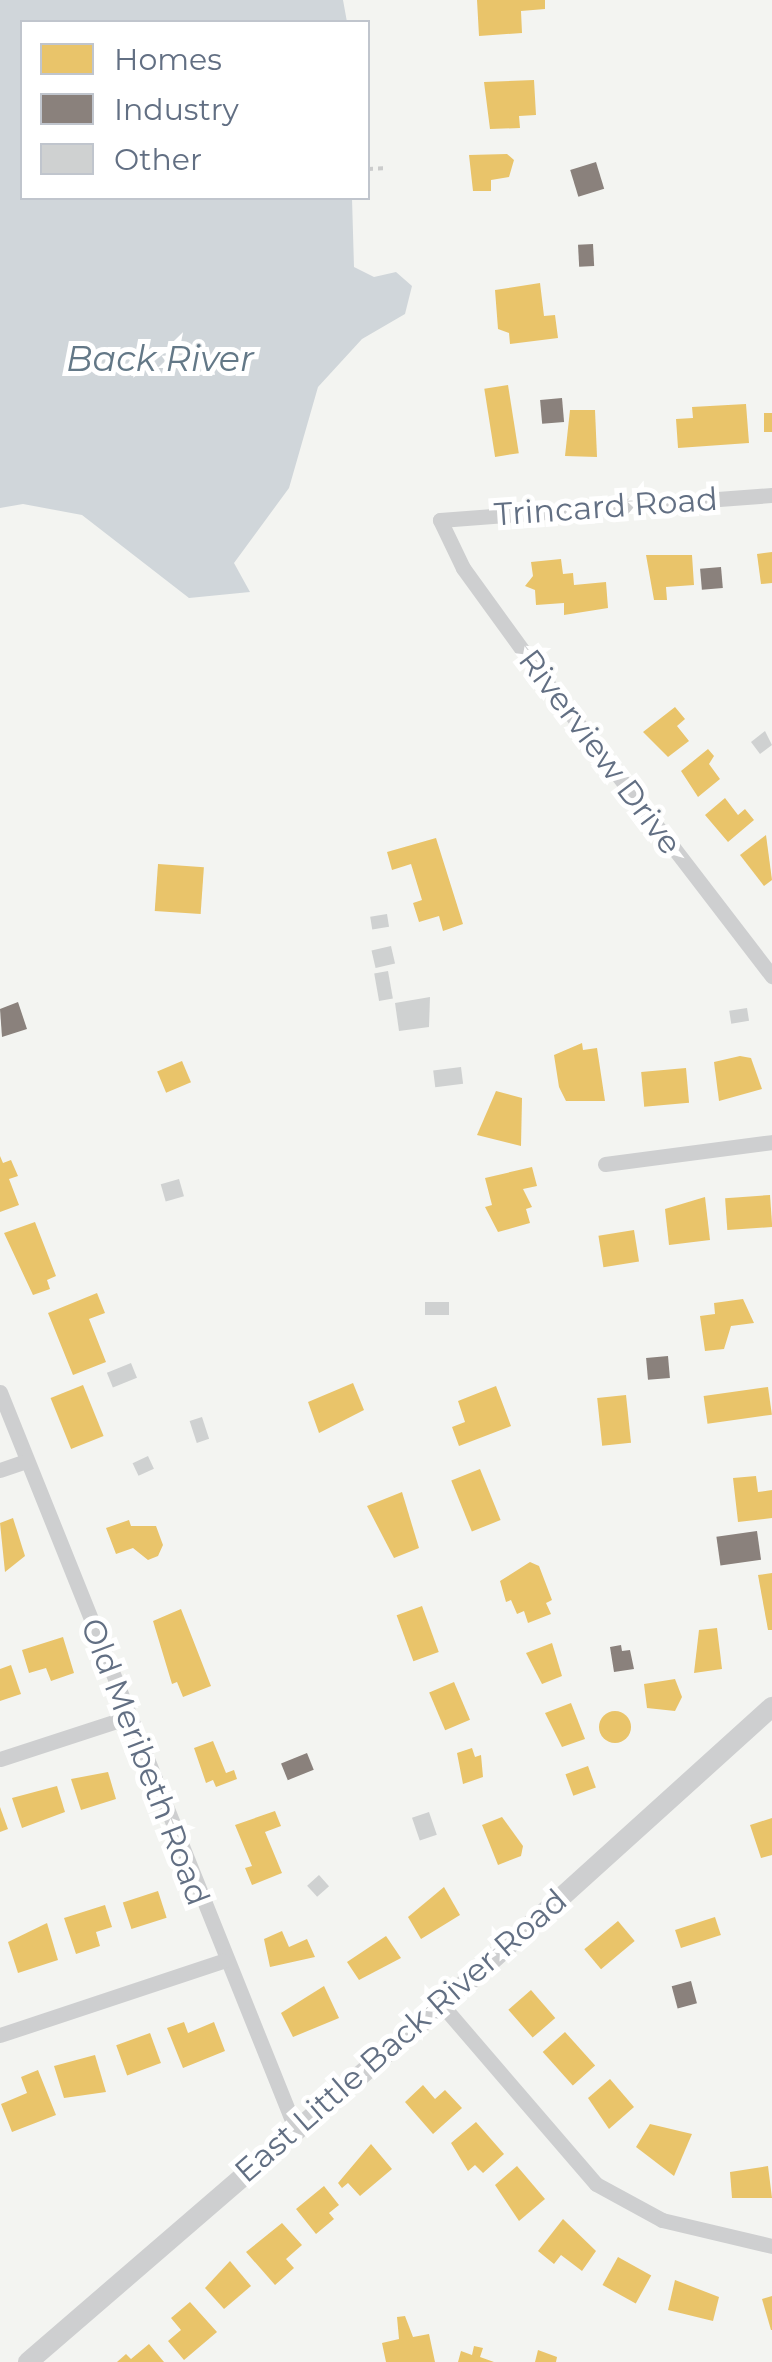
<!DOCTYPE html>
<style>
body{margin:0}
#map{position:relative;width:772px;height:2362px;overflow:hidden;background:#f3f4f1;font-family:Montserrat,sans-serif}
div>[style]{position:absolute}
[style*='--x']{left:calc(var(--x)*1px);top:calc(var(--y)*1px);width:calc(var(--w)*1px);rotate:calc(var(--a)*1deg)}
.water>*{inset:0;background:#d0d6da}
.homes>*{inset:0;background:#e9c46a;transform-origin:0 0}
.round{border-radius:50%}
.industry>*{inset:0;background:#8a817c;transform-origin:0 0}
.building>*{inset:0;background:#cfd1d1;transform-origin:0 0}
.path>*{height:4px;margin-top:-2px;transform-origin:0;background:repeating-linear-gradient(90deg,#cbcccc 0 5px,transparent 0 10px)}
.minor>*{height:15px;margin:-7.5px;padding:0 7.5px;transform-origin:7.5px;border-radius:7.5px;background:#cecfd0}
.tertiary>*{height:20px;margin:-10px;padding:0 10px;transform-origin:10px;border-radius:10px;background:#cecfd0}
span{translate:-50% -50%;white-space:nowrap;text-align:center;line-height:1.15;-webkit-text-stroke:10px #fff;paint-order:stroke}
.street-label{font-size:32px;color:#626f83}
.water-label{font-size:35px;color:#637887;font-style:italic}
.legend{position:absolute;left:20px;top:20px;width:350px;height:180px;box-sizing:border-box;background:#fff;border:2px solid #c0c5cd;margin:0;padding:12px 18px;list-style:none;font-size:30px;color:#626f83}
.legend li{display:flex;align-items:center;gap:20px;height:50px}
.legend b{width:50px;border:2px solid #c0c5cd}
</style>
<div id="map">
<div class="water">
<i style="clip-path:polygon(0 0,343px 0,347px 22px,22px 22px,22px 198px,352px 198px,354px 267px,374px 277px,396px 272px,412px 286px,405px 314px,362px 339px,318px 387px,289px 488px,234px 563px,250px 592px,189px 598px,82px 515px,23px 504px,0 508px)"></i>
</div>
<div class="homes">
<i style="clip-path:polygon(477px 0,545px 0,545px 9px,521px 11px,522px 33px,479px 36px)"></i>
<i style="clip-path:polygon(534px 80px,536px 115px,519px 116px,520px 128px,490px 129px,484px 82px)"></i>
<i style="clip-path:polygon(507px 154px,514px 160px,509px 177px,491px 180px,491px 191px,473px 191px,469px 155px)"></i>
<i style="clip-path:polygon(540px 283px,544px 316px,555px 315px,558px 338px,510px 344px,509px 333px,498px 329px,495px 290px)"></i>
<i style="left:508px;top:385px;width:69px;height:24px;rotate:81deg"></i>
<i style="clip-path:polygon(746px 404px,749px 443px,678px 448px,676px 419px,693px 418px,692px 407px)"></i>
<i style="clip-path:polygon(570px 410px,595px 410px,597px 457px,565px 456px)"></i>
<i style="left:764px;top:413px;width:8px;height:19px"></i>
<i style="clip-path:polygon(772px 552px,772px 583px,761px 584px,757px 554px)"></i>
<i style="clip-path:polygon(646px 555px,692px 555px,694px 585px,666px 587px,667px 600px,654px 600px)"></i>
<i style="clip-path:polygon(561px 559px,563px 574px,573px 573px,574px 585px,606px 582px,608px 608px,564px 615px,564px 603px,536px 605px,535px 590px,525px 586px,533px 576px,531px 562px)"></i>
<i style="clip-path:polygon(675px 707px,685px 719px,677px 726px,689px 741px,668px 757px,643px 732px)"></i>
<i style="clip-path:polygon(708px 749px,714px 756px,709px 764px,720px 779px,698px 797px,681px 771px)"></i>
<i style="clip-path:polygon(725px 798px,738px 815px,745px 809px,754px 820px,728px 842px,705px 815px)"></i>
<i style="clip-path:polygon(766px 835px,772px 880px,764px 886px,740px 855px)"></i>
<i style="clip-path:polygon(436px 838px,463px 924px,443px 931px,439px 916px,419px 922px,413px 903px,422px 900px,411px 864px,392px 870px,387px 852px)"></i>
<i style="left:158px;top:864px;width:46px;height:47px;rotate:4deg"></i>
<i style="clip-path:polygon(582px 1043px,583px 1050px,597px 1048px,605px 1101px,566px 1101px,559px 1087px,554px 1055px)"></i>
<i style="clip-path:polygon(740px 1056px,751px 1058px,762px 1089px,719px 1101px,714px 1062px)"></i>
<i style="left:182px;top:1061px;width:23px;height:27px;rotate:67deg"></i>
<i style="left:686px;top:1068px;width:35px;height:45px;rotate:85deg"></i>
<i style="clip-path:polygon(496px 1091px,522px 1098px,521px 1146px,477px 1135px)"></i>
<i style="clip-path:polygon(0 1156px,3px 1163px,11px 1160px,18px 1176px,9px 1179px,19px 1205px,0 1212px)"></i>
<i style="clip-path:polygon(532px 1167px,537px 1186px,523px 1189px,532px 1207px,526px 1209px,530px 1223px,498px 1232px,485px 1207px,492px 1205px,485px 1178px)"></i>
<i style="left:770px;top:1195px;width:32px;height:45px;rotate:86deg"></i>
<i style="clip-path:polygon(705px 1197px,710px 1240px,669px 1245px,665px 1209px)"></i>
<i style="clip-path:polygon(35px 1222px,56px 1276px,47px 1280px,50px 1289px,33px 1295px,4px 1233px)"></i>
<i style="left:634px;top:1230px;width:32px;height:36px;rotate:81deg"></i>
<i style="clip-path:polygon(97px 1293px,105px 1313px,89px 1319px,106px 1362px,73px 1375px,48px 1313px)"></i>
<i style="clip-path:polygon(743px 1299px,754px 1323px,731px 1326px,724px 1349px,705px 1351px,700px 1316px,715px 1314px,714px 1303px)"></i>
<i style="clip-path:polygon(353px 1383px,364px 1410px,319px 1433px,308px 1402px)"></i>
<i style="left:83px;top:1385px;width:55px;height:35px;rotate:68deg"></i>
<i style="clip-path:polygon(496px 1386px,511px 1426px,459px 1446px,452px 1427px,465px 1422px,458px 1401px)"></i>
<i style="left:768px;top:1387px;width:28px;height:65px;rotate:82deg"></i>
<i style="left:626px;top:1395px;width:48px;height:29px;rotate:84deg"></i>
<i style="left:480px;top:1469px;width:55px;height:31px;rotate:68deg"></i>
<i style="clip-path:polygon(756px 1476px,758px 1492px,772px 1490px,772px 1518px,738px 1522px,733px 1478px)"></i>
<i style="clip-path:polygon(402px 1492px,419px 1548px,394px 1558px,367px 1506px)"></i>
<i style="clip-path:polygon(13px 1518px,25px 1556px,5px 1572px,0 1523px)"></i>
<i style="clip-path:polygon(129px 1520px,131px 1526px,156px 1526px,163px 1545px,158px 1556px,148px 1560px,133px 1548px,116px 1554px,106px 1528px)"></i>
<i style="clip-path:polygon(530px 1562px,539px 1566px,552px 1600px,546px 1603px,551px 1614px,528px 1623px,524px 1611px,517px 1614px,511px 1600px,506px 1602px,500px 1581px)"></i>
<i style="clip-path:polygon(772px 1573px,772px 1630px,768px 1630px,758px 1575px)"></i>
<i style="left:422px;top:1606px;width:49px;height:27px;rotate:70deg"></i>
<i style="clip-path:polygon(181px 1609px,211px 1686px,183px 1697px,177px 1682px,172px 1684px,153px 1621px)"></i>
<i style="clip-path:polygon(717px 1628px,722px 1669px,694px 1673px,699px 1630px)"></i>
<i style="clip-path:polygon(63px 1637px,74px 1673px,51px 1681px,46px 1668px,29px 1673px,22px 1650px)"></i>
<i style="clip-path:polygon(552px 1643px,562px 1676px,542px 1684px,526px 1653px)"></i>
<i style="clip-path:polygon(11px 1665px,21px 1694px,0 1701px,0 1669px)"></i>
<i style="clip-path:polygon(675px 1679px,682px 1697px,675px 1711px,647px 1708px,644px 1684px)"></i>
<i style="left:454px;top:1682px;width:41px;height:27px;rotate:67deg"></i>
<i style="clip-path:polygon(571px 1703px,585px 1739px,562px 1747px,545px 1713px)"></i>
<i class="round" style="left:599px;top:1711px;width:32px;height:32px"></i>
<i style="clip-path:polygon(213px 1741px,226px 1773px,234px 1770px,237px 1779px,216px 1787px,213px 1780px,206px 1783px,194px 1748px)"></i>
<i style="clip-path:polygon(472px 1748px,475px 1757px,481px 1755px,483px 1777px,463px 1784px,457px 1753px)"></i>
<i style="left:588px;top:1766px;width:23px;height:24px;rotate:70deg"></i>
<i style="clip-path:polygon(108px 1772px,116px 1799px,81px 1810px,71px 1779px)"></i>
<i style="clip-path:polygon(57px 1786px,65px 1812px,22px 1828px,12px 1798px)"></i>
<i style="clip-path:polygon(0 1807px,8px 1829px,0 1832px)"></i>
<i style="clip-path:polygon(275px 1811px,281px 1826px,265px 1832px,282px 1873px,252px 1885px,245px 1868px,252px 1866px,235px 1825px)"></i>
<i style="clip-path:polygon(502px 1817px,523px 1846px,521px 1856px,498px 1865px,482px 1825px)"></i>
<i style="clip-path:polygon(772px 1818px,772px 1855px,761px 1858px,750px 1825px)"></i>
<i style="clip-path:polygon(444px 1887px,460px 1915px,421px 1939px,408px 1917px)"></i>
<i style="left:158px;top:1891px;width:28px;height:37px;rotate:72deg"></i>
<i style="clip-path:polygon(105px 1905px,112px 1927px,96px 1932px,100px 1946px,76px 1954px,64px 1918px)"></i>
<i style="left:715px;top:1917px;width:19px;height:42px;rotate:72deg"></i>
<i style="left:618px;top:1921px;width:26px;height:44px;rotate:50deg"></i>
<i style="clip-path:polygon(47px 1923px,58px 1960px,18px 1973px,8px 1942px)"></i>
<i style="clip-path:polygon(282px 1931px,289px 1947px,307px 1939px,315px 1957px,270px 1967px,264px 1939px)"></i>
<i style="clip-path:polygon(386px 1936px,401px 1958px,359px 1980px,347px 1962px)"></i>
<i style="clip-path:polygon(324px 1986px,339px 2018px,293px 2037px,281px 2013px)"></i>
<i style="left:531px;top:1990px;width:37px;height:30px;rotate:49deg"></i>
<i style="clip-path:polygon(184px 2022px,188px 2033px,214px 2022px,225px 2051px,183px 2068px,167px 2028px)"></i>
<i style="left:565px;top:2032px;width:45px;height:30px;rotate:48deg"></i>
<i style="left:150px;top:2033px;width:32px;height:36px;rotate:70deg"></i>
<i style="clip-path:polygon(95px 2055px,106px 2092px,64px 2098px,54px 2066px)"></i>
<i style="clip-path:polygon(38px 2070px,56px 2115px,12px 2132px,1px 2104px,27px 2093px,21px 2077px)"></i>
<i style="clip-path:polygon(610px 2079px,634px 2107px,609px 2129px,588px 2098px)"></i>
<i style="clip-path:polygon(423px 2085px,435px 2099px,445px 2090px,462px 2108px,433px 2134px,405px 2102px)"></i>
<i style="clip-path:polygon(476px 2122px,504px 2154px,483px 2173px,475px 2165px,468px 2171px,451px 2143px)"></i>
<i style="clip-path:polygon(650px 2124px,692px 2134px,674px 2176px,636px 2147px)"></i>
<i style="clip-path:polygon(371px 2144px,392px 2169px,360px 2196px,348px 2183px,342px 2188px,338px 2183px)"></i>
<i style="clip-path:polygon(517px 2166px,545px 2199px,519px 2221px,495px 2185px)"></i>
<i style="clip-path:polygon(768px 2166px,772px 2198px,732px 2198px,730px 2172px)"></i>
<i style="clip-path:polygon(324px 2186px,339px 2205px,329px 2213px,334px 2219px,316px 2234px,296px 2209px)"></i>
<i style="clip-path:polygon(563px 2219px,596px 2251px,582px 2271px,561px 2255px,554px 2264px,538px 2251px)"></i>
<i style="clip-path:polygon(282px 2223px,302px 2245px,286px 2259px,294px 2268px,275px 2285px,246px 2252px)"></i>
<i style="left:618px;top:2257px;width:38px;height:32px;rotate:29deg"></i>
<i style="clip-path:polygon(230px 2261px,251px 2286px,224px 2309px,205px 2288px)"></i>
<i style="clip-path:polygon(675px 2280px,719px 2297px,713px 2321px,668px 2310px)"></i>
<i style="clip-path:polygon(772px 2296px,772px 2330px,771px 2330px,762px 2299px)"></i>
<i style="clip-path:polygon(190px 2302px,217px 2332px,184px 2360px,168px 2341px,181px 2330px,171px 2318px)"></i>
<i style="clip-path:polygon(405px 2316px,413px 2337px,429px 2334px,435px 2362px,386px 2362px,382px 2343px,399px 2339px,397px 2317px)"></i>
<i style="clip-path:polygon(149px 2344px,164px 2362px,117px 2362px,126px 2354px,131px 2359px)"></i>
<i style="clip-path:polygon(474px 2346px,483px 2348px,480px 2357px,494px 2362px,458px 2362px,461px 2351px,472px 2355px)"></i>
<i style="clip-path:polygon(538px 2350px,557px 2357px,556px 2362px,535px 2362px)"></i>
</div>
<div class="industry">
<i style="left:596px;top:162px;width:28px;height:27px;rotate:73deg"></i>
<i style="left:593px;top:244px;width:22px;height:15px;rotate:87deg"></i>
<i style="left:562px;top:398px;width:24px;height:22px;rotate:85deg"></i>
<i style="left:721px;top:567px;width:21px;height:21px;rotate:85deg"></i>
<i style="clip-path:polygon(18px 1002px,27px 1029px,2px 1037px,0 1009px)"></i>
<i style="left:668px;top:1356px;width:22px;height:22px;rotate:85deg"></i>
<i style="left:757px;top:1531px;width:29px;height:41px;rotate:82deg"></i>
<i style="clip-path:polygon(621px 1645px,622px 1651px,630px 1650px,634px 1669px,614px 1672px,610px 1647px)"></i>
<i style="left:307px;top:1753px;width:18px;height:28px;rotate:68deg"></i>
<i style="left:691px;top:1981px;width:23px;height:20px;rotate:75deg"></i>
</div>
<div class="building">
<i style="clip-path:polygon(765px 731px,772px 745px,760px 754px,751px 742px)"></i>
<i style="left:387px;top:914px;width:13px;height:17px;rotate:81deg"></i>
<i style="left:391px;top:946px;width:18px;height:20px;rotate:77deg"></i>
<i style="left:388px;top:971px;width:28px;height:14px;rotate:80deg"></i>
<i style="clip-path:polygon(430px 997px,429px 1027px,399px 1031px,395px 1003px)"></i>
<i style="left:747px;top:1008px;width:13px;height:18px;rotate:81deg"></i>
<i style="left:461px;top:1067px;width:17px;height:28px;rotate:83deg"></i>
<i style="left:179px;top:1179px;width:18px;height:19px;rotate:74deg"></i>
<i style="left:425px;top:1302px;width:24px;height:13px"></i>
<i style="left:131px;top:1363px;width:16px;height:26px;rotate:68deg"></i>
<i style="left:202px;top:1417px;width:23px;height:13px;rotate:72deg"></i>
<i style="left:148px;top:1456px;width:14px;height:17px;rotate:65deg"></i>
<i style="left:429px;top:1812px;width:24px;height:18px;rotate:71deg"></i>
<i style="left:319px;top:1875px;width:15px;height:16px;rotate:48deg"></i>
</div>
<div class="path">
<i style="--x:368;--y:169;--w:20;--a:-3"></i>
</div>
<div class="minor">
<i style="--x:772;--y:495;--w:333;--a:175.7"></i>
<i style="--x:440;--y:520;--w:53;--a:64.4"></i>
<i style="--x:463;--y:568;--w:121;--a:54.1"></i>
<i style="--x:534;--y:666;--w:391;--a:52.5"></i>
<i style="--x:605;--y:1164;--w:168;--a:-7.5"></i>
<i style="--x:0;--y:1392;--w:795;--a:68.15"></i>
<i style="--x:0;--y:1470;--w:28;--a:-19"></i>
<i style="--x:0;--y:1759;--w:136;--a:-18"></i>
<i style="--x:442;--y:2005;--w:236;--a:49.3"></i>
<i style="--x:596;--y:2184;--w:75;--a:28.6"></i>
<i style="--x:662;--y:2220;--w:113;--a:13.3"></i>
<i style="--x:0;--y:2035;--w:235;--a:-18.4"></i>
</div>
<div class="tertiary">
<i style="--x:28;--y:2362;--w:547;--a:-40.77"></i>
<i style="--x:442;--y:2005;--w:445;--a:-42.1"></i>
</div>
<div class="street-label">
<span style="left:606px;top:507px;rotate:-4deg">Trincard Road</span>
<span style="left:600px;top:752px;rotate:53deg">Riverview Drive</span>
<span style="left:145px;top:1762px;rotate:69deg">Old Meribeth Road</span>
<span style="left:401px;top:2036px;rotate:-41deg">East Little Back River Road</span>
</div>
<div class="water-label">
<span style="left:160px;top:359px">Back River</span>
</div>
<ul class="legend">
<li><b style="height:28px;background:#e9c46a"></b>Homes</li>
<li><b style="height:28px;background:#8a817c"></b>Industry</li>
<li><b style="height:28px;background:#cfd1d1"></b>Other</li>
</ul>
</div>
